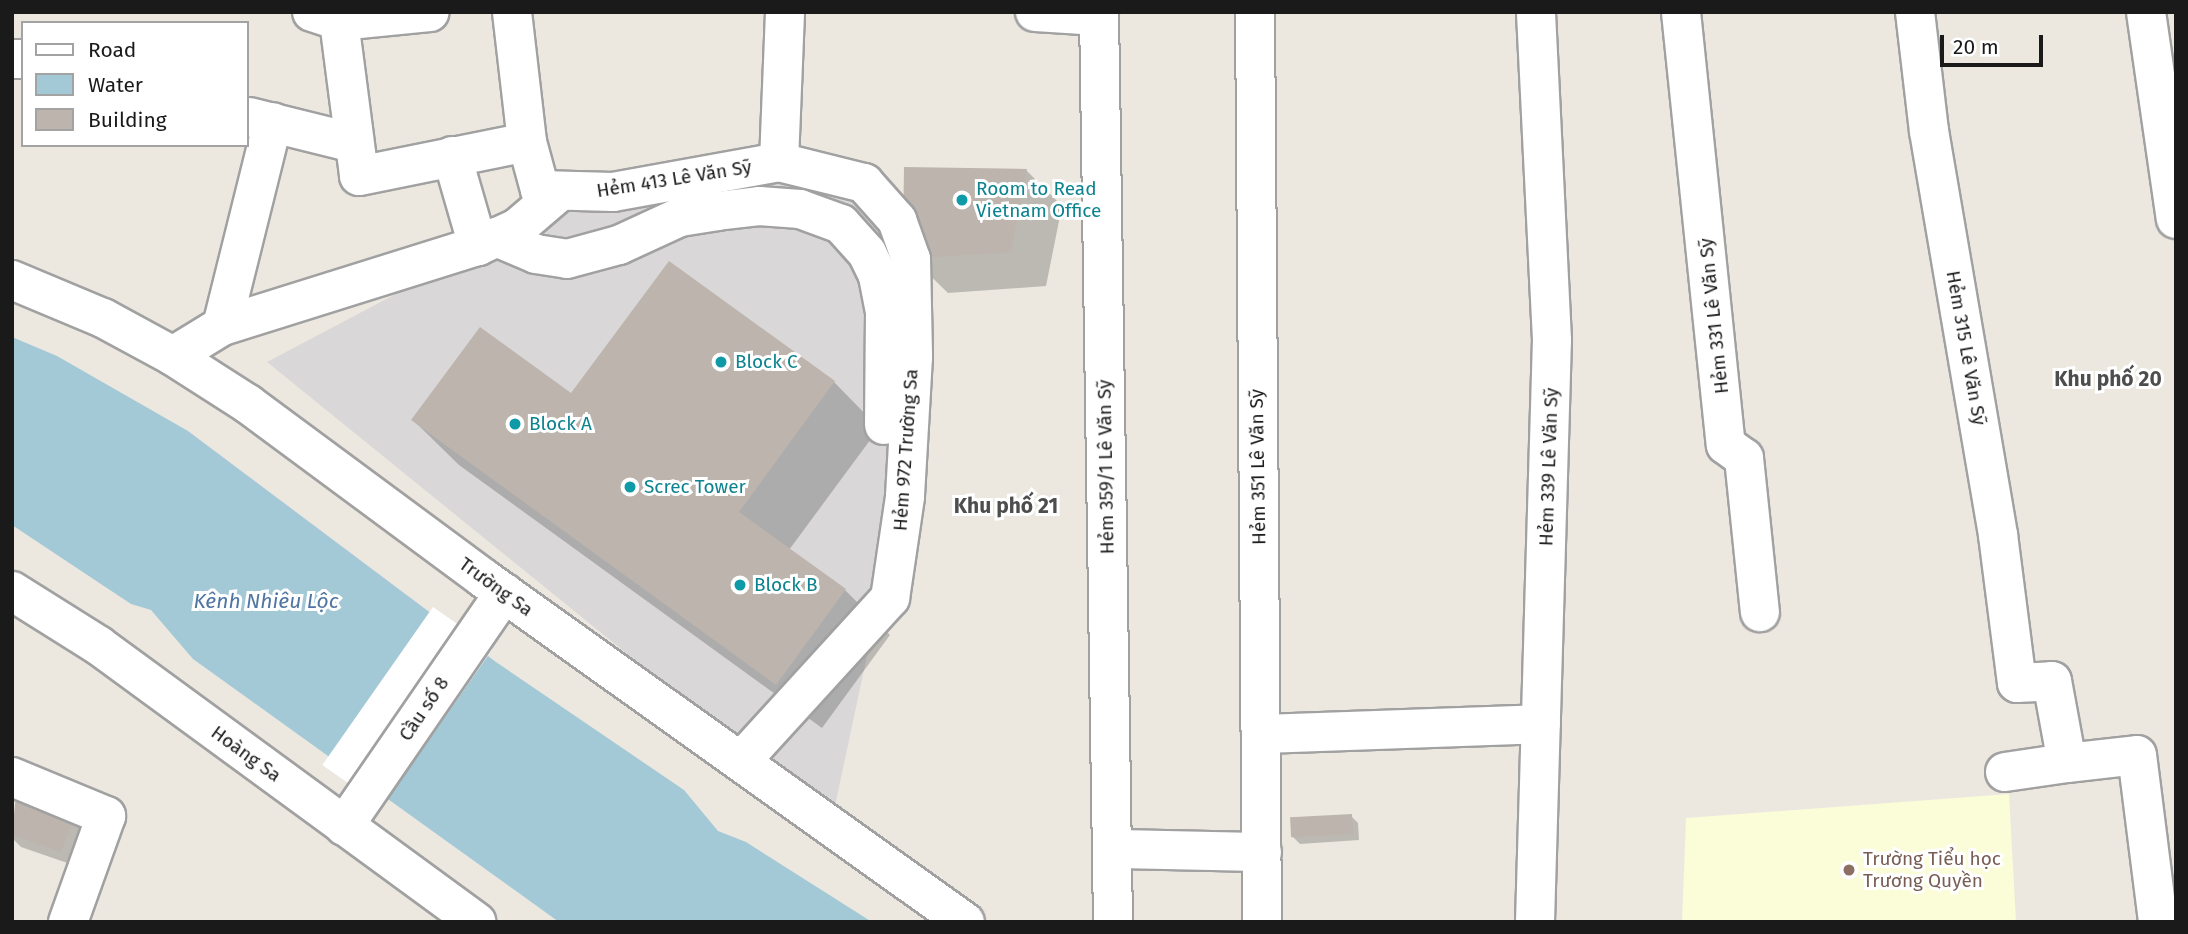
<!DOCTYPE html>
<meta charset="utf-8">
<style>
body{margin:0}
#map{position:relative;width:2188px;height:934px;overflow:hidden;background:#ece8e0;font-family:"Fira Sans",sans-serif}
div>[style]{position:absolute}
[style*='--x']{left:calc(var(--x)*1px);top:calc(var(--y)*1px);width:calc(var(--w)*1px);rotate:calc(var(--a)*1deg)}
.residential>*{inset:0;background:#d9d7d7}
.education>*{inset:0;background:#fbfcd8}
.water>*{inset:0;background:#a3c9d7}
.pier>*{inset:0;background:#fff;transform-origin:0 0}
.shadow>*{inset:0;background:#0003}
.building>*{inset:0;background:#bcb4ad;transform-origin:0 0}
.roads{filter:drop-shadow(2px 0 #a1a1a1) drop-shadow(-2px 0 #a1a1a1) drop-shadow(0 2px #a1a1a1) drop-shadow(0 -2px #a1a1a1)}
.minor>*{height:38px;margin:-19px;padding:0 19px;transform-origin:19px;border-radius:19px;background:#fff}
.dots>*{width:19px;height:19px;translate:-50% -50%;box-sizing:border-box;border:4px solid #fff;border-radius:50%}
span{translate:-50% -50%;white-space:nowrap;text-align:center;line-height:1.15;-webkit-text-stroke:6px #fff;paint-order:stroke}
.street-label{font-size:19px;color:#1a1a1a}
.culture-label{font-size:19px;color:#0d838f}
.left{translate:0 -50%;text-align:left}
.education-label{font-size:19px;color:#785e54}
.neighbourhood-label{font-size:21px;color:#4d4d4d;font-weight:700}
.water-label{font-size:21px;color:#4e75a3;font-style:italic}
.frame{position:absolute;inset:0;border:14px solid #1a1a1a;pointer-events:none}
.legend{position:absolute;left:21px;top:21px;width:228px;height:126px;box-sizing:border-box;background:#fff;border:2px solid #a3a3a3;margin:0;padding:9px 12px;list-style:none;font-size:21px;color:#1a1a1a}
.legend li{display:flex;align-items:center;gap:14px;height:35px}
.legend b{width:35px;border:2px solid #a3a3a3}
.scale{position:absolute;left:1940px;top:35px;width:103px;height:32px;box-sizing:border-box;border:4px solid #1a1a1a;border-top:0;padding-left:9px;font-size:21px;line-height:24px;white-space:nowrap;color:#1a1a1a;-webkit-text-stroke:5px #fff;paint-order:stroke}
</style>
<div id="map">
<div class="residential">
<i style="clip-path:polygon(778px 167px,862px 185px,892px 222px,901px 496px,832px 820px,267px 362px,481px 249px,559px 197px)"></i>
</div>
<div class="education">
<i style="clip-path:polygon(2009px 794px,2016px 922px,1682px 922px,1686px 818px)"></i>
</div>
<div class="water">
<i style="clip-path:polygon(12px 337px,57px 356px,188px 431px,496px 662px,684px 790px,718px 831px,746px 842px,872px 922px,559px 922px,193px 659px,151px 610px,131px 604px,12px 525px)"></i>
</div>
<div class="pier">
<i style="left:433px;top:607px;width:73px;height:193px;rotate:35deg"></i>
</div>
<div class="shadow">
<i style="clip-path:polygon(1026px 170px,1062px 206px,1046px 286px,948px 293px,912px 258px)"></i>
<i style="clip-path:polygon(834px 382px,879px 428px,789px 550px,845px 590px,890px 635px,822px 728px,459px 465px,413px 420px,572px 396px)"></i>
<i style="clip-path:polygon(18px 798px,74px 817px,88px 832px,76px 866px,21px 847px,12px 838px)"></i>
<i style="clip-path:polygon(1351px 816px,1358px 823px,1359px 840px,1300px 844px,1293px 837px)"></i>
</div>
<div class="building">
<i style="clip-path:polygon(904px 167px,1027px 169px,1011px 252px,911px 259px,903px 231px)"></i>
<i style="clip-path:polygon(669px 261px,835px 381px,739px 512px,846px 589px,776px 685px,411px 420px,480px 327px,571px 393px)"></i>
<i style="clip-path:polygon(16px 795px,75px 815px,61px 852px,12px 835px)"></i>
<i style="left:1352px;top:814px;width:20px;height:62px;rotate:87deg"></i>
</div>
<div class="roads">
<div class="minor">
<i style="--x:312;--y:12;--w:28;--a:18"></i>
<i style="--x:339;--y:21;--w:91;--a:-5.6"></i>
<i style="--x:512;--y:12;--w:131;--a:83.4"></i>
<i style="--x:527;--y:142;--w:50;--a:74.8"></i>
<i style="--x:540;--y:190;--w:73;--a:1.6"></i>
<i style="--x:613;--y:192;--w:169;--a:-10.2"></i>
<i style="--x:779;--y:162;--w:88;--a:13.9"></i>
<i style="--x:864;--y:183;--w:50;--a:48.3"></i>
<i style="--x:897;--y:220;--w:41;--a:70.3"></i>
<i style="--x:911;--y:259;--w:98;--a:88.8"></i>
<i style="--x:913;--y:357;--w:140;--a:93.3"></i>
<i style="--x:905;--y:497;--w:102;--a:98.4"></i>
<i style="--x:890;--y:598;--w:221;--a:132.4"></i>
<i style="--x:1035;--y:12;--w:64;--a:3.6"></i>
<i style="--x:1099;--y:12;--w:910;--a:89.12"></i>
<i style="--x:1255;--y:12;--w:910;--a:89.56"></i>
<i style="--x:1681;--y:12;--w:435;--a:84.1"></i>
<i style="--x:1726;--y:445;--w:22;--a:36"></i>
<i style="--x:1744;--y:458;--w:155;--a:84.1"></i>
<i style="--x:1915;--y:12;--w:120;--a:83.3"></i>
<i style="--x:1929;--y:131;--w:410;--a:80.3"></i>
<i style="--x:1998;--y:535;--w:149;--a:82.7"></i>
<i style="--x:2017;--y:683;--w:35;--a:-3"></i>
<i style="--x:2052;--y:681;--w:83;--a:79.6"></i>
<i style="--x:2067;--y:763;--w:70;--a:-6.5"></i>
<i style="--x:2137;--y:755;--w:168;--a:82.8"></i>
<i style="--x:2146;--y:12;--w:209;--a:81.8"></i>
<i style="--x:339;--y:21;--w:156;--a:82.6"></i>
<i style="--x:359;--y:176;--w:171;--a:-11.4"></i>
<i style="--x:12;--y:59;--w:11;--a:0"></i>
<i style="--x:249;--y:117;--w:108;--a:13.9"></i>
<i style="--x:452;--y:156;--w:94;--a:73.9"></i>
<i style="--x:779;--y:162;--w:150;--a:-87.7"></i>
<i style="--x:496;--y:237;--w:43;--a:23"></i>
<i style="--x:536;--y:254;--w:31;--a:9"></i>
<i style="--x:567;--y:259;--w:54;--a:-15.1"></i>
<i style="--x:619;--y:245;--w:67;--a:-24.7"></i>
<i style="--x:680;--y:217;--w:37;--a:-9"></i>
<i style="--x:717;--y:211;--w:42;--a:-6.8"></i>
<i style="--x:759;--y:206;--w:41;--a:4.2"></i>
<i style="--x:800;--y:209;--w:44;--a:20.1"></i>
<i style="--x:841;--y:224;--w:39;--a:48"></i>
<i style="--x:867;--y:253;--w:25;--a:64"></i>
<i style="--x:878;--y:276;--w:38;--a:79"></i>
<i style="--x:885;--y:313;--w:112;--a:90.5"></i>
<i style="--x:12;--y:280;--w:99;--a:22.7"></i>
<i style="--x:103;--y:318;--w:80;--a:28.5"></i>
<i style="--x:173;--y:356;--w:89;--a:32.6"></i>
<i style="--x:248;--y:404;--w:292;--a:36.5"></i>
<i style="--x:483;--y:578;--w:592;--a:35.52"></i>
<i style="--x:222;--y:326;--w:210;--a:-76"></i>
<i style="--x:173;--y:356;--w:57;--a:-31.5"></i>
<i style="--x:222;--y:326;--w:268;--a:-17.4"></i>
<i style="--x:478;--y:246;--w:43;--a:-24.8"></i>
<i style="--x:517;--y:228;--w:54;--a:-40.5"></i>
<i style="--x:12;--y:591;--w:102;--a:32.1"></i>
<i style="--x:98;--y:645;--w:469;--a:36.2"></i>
<i style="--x:1261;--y:734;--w:280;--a:-2"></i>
<i style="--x:2005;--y:772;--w:63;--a:-8.3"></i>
<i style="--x:12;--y:777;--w:102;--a:22.5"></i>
<i style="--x:106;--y:816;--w:113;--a:109.7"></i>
<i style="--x:344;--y:826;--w:283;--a:-55.5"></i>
<i style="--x:1115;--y:849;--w:147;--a:1.2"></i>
<i style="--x:1535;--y:922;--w:582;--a:-88.33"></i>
<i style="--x:1552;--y:340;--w:328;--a:-92.8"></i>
</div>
</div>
<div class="dots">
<i style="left:962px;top:200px;background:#0f9aa8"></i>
<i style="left:721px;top:362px;background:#0f9aa8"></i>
<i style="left:515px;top:424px;background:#0f9aa8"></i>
<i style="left:630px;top:487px;background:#0f9aa8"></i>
<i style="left:740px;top:585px;background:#0f9aa8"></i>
<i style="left:1849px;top:870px;background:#8d6e63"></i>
</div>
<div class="street-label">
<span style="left:674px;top:179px;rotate:-9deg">Hẻm 413 Lê Văn Sỹ</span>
<span style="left:1714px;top:316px;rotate:-96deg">Hẻm 331 Lê Văn Sỹ</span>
<span style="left:1966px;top:348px;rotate:80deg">Hẻm 315 Lê Văn Sỹ</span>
<span style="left:906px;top:450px;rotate:-86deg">Hẻm 972 Trường Sa</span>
<span style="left:1106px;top:467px;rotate:-91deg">Hẻm 359/1 Lê Văn Sỹ</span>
<span style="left:1258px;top:467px;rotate:-91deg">Hẻm 351 Lê Văn Sỹ</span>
<span style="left:1549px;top:467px;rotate:-88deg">Hẻm 339 Lê Văn Sỹ</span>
<span style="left:496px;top:587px;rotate:36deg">Trường Sa</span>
<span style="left:424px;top:709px;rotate:-56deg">Cầu số 8</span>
<span style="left:246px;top:754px;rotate:36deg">Hoàng Sa</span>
</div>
<div class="culture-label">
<span class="left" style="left:976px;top:200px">Room to Read<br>Vietnam Office</span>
<span class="left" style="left:735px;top:362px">Block C</span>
<span class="left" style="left:529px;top:424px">Block A</span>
<span class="left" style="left:644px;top:487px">Screc Tower</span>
<span class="left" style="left:754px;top:585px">Block B</span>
</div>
<div class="education-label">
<span class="left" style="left:1863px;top:870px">Trường Tiểu học<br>Trương Quyền</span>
</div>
<div class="neighbourhood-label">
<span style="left:2108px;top:379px">Khu phố 20</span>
<span style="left:1006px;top:506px">Khu phố 21</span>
</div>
<div class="water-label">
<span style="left:266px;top:601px">Kênh Nhiêu Lộc</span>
</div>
<div class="frame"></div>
<ul class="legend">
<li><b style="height:9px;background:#fff"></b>Road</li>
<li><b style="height:19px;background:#a3c9d7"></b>Water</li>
<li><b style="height:19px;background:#bcb4ad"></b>Building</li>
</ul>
<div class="scale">20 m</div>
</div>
